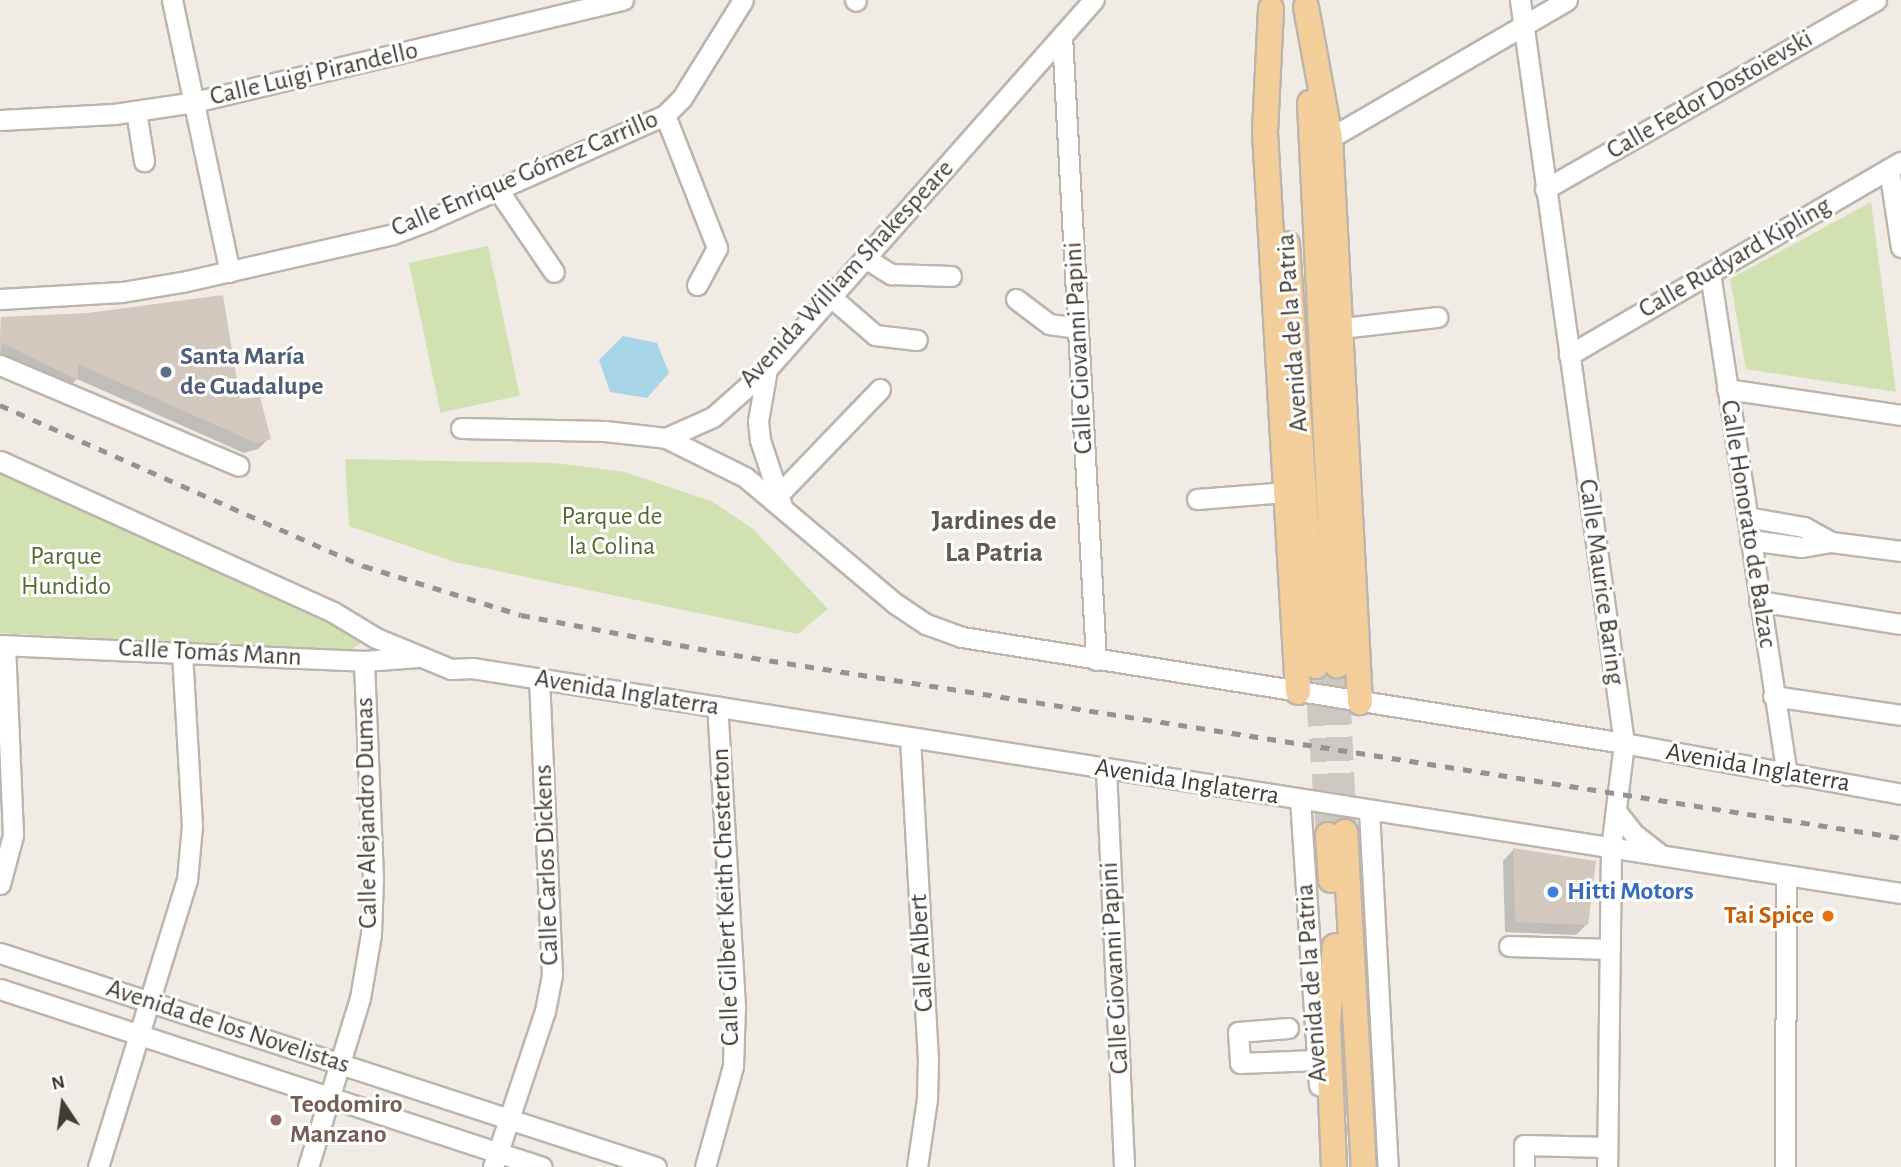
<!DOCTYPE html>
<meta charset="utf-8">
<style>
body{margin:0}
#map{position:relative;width:1901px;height:1167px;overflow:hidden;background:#f0ebe5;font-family:"Alegreya Sans",sans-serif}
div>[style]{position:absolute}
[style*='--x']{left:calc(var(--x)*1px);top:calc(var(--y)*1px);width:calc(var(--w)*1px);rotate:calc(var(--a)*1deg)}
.green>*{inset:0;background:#d1e1b1;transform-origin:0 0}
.water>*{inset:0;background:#a7d5e7}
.shadow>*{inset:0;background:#0003}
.building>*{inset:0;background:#d3c8be}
.major-tunnel>*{height:24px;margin-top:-12px;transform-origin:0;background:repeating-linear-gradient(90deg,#cdc8c2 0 24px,transparent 0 36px)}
.roads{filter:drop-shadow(2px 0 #bdb5ac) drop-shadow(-2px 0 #bdb5ac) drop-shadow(0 2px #bdb5ac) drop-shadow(0 -2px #bdb5ac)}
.minor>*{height:19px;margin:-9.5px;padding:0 9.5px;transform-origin:9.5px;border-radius:9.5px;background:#fff}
.major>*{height:24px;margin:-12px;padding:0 12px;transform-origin:12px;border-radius:12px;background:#f3ce9b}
.rail>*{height:4.5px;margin-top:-2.25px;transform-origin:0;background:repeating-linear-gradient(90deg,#939393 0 9px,transparent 0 18px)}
.dots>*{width:19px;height:19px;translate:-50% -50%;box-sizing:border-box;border:4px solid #fff;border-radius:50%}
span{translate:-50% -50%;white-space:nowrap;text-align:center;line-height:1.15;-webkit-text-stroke:6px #fff;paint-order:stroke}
.street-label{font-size:26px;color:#423b35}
.service-label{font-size:26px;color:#4e5e75;font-weight:700}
.left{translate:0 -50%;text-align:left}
.park-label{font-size:26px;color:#4f6d2f}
.shop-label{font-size:26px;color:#366cbe;font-weight:700}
.food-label{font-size:26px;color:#c56008;font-weight:700}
.right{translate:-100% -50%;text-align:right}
.education-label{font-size:26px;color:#785e54;font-weight:700}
.neighbourhood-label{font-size:28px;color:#63584e;font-weight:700}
.north{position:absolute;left:28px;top:1069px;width:70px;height:70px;-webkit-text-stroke:5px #fff;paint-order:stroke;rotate:347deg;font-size:19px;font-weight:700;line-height:28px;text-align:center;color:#423b35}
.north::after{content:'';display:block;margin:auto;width:24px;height:32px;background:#423b35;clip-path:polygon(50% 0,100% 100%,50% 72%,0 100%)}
</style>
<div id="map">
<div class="green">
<i style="clip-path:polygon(1871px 202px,1896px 392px,1746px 369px,1730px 279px)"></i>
<i style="left:488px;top:246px;width:153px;height:81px;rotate:78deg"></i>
<i style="clip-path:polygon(345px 459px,554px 463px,625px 472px,713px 502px,753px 529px,828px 609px,798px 634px,455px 562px,349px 526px)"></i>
<i style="clip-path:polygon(0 473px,359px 635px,361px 643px,352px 649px,314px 649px,0 633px)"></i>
</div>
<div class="water">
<i style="clip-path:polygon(623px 336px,657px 343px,669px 373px,647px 398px,610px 392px,599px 360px)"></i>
</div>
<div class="shadow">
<i style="clip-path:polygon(1px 319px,239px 401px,269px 438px,258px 449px,244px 453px,77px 379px,66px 390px,0 358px)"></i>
<i style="clip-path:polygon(1513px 850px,1587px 924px,1576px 935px,1505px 932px,1503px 861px)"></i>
</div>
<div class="building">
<i style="clip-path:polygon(223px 295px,240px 399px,260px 397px,271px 439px,256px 443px,78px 364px,78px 380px,0 342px,1px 317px,88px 313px)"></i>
<i style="clip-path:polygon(1513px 848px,1596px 861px,1588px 925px,1515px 922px)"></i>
</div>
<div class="major-tunnel">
<i style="--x:1337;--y:665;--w:167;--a:87.3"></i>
<i style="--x:1316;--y:666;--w:169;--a:85.9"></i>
</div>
<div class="roads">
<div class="minor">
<i style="--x:172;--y:0;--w:278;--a:78"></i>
<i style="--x:855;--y:0;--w:1;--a:45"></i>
<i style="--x:1520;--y:0;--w:750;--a:82.03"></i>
<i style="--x:1624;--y:743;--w:107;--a:97"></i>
<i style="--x:1611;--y:849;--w:318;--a:90.7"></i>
<i style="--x:1062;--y:36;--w:625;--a:86.88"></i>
<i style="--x:136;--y:111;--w:51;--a:80.9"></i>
<i style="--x:665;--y:115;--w:143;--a:68.6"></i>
<i style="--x:717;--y:248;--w:42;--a:118.4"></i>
<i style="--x:0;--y:120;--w:114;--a:-3"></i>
<i style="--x:114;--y:114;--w:81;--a:-8.5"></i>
<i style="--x:194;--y:102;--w:441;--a:-13.4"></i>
<i style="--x:1330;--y:138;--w:274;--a:-30.2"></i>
<i style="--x:1889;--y:169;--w:79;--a:81.3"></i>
<i style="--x:1545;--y:189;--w:381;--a:-29.7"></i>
<i style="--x:498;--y:190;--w:99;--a:55.7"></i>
<i style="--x:865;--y:258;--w:31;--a:32"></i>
<i style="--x:891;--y:274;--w:60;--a:1.9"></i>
<i style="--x:1710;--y:273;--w:508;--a:81.28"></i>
<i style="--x:831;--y:297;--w:58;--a:40.8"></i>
<i style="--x:875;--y:335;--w:42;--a:6.8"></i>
<i style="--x:0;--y:299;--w:122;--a:-3.3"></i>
<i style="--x:122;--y:292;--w:61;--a:-9.5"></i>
<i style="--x:182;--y:282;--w:216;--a:-12.8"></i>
<i style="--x:393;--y:234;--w:39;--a:-21"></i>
<i style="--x:429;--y:220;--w:258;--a:-24"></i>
<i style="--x:665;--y:115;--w:24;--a:-45"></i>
<i style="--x:682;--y:98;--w:115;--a:-58.1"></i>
<i style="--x:1016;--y:299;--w:41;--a:37.1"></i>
<i style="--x:1049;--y:324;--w:29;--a:8"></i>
<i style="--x:1342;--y:328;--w:96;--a:-6.6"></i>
<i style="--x:1569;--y:355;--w:384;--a:-30.2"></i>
<i style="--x:0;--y:365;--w:259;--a:22.9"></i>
<i style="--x:767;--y:369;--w:53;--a:99.8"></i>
<i style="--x:758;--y:421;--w:19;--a:84"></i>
<i style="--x:760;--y:440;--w:70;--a:71.6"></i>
<i style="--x:1727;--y:389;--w:176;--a:8.5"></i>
<i style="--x:461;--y:428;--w:144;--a:1.2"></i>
<i style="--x:605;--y:431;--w:61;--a:6.5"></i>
<i style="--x:666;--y:438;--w:51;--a:-24.1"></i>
<i style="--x:713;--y:417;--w:72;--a:-41.6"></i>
<i style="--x:767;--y:369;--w:493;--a:-48.5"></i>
<i style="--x:666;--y:438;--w:88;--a:26.3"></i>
<i style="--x:745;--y:477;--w:197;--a:40.1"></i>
<i style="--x:896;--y:604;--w:36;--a:34"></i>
<i style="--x:926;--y:624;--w:38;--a:20"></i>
<i style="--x:962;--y:637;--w:670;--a:9.1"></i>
<i style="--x:1624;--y:743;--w:282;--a:10.4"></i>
<i style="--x:0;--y:461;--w:366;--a:24.4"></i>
<i style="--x:333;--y:612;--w:50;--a:31.2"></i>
<i style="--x:376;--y:638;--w:81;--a:22.5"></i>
<i style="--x:451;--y:669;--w:21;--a:-3"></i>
<i style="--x:472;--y:668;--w:1447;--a:8.95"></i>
<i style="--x:778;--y:495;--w:147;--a:-46.1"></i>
<i style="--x:1197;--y:499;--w:88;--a:-4.5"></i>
<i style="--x:1747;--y:517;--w:58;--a:10"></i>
<i style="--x:1804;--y:527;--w:31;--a:29"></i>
<i style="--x:1750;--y:540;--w:52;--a:7.7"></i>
<i style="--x:1802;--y:547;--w:29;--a:-10"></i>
<i style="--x:1831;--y:542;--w:71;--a:7.3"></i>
<i style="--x:1759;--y:601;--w:144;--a:9.2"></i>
<i style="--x:0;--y:645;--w:364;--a:2.5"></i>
<i style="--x:364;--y:661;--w:54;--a:-4.2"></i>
<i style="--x:1773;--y:696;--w:129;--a:8.4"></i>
<i style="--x:910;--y:738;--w:321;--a:86.8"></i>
<i style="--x:928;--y:1058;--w:41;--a:91.4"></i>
<i style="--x:927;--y:1099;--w:69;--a:98.4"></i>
<i style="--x:1106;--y:769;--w:398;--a:87.4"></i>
<i style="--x:1300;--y:799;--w:287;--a:86.2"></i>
<i style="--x:1369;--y:810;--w:358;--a:87"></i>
<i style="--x:1616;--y:811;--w:29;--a:52"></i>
<i style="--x:1634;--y:834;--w:33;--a:38"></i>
<i style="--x:0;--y:884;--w:51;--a:-75.1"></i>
<i style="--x:13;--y:835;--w:190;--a:-92.4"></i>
<i style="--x:1509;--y:946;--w:101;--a:1.7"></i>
<i style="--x:0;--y:953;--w:690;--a:18.07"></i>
<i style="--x:0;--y:989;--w:570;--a:18.18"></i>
<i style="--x:1288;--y:1028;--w:50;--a:175.4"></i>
<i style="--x:1238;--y:1032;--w:31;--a:86"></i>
<i style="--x:1240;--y:1063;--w:77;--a:-2.2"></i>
<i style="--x:98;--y:1167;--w:300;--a:-72.8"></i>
<i style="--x:187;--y:880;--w:54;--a:-84.7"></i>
<i style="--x:192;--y:826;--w:176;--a:-93.3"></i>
<i style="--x:308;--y:1167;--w:177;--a:-72.9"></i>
<i style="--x:360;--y:998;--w:65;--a:-80.2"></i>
<i style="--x:371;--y:934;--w:56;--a:-88"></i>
<i style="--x:373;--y:878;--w:217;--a:-92.4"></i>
<i style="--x:493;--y:1167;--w:164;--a:-71.6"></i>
<i style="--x:545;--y:1011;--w:37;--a:-79"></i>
<i style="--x:552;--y:975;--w:295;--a:-92.5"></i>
<i style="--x:705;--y:1167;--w:105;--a:-74.5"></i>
<i style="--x:733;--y:1066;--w:60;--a:-88.1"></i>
<i style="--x:735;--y:1006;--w:300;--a:-93.4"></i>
<i style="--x:1524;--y:1167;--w:22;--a:-90"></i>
<i style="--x:1524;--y:1145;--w:83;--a:1.4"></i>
<i style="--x:1785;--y:1167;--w:291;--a:-89.8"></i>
</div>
<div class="major">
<i style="--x:1306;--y:7;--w:133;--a:79.6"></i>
<i style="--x:1330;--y:138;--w:565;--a:86.96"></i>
<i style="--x:1271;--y:9;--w:124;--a:92.8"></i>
<i style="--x:1265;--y:133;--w:560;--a:86.62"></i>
<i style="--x:1310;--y:103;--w:563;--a:87.25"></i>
<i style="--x:1287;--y:244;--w:423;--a:86.1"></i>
<i style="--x:1345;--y:832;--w:336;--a:86.8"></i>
<i style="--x:1328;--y:835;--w:45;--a:86.2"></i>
<i style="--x:1334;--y:1167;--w:146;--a:-92.4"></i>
<i style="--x:1328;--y:1021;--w:75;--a:-84.7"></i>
</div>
</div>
<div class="rail">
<i style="--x:0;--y:405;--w:398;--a:23.9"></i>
<i style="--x:364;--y:566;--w:164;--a:17.3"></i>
<i style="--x:521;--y:615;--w:198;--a:10.7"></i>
<i style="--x:716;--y:652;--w:1200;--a:8.92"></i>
</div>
<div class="dots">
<i style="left:166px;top:372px;background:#5c6f8a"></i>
<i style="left:1553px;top:892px;background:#3f7fe0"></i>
<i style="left:1828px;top:916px;background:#e8710a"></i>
<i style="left:276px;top:1120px;background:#8d6e63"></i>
</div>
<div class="street-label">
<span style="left:314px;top:74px;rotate:-13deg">Calle Luigi Pirandello</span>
<span style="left:1710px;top:95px;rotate:-30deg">Calle Fedor Dostoievski</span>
<span style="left:525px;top:174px;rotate:-23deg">Calle Enrique Gómez Carrillo</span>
<span style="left:1735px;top:258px;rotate:-30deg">Calle Rudyard Kipling</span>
<span style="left:847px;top:274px;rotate:-47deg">Avenida William Shakespeare</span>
<span style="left:1293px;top:333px;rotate:-94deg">Avenida de la Patria</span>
<span style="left:1079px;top:348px;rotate:-93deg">Calle Giovanni Papini</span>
<span style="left:1748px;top:524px;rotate:81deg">Calle Honorato de Balzac</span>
<span style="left:1601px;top:582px;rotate:82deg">Calle Maurice Baring</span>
<span style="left:210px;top:653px;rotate:3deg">Calle Tomás Mann</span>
<span style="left:627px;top:693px;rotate:9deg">Avenida Inglaterra</span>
<span style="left:1758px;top:768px;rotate:10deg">Avenida Inglaterra</span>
<span style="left:1187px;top:782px;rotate:9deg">Avenida Inglaterra</span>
<span style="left:367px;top:813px;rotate:-91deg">Calle Alejandro Dumas</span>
<span style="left:547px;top:865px;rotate:-92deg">Calle Carlos Dickens</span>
<span style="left:726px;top:897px;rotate:-92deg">Calle Gilbert Keith Chesterton</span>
<span style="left:922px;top:953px;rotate:-93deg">Calle Albert</span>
<span style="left:1115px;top:968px;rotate:-93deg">Calle Giovanni Papini</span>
<span style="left:1312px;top:983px;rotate:-94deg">Avenida de la Patria</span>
<span style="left:228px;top:1027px;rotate:18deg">Avenida de los Novelistas</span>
</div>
<div class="service-label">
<span class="left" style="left:180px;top:372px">Santa María<br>de Guadalupe</span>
</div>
<div class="park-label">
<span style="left:612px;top:532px">Parque de<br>la Colina</span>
<span style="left:66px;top:572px">Parque<br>Hundido</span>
</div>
<div class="shop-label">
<span class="left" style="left:1567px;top:892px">Hitti Motors</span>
</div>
<div class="food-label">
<span class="right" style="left:1814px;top:916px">Tai Spice</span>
</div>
<div class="education-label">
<span class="left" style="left:290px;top:1120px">Teodomiro<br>Manzano</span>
</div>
<div class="neighbourhood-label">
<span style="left:994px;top:537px">Jardines de<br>La Patria</span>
</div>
<div class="north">N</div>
</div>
